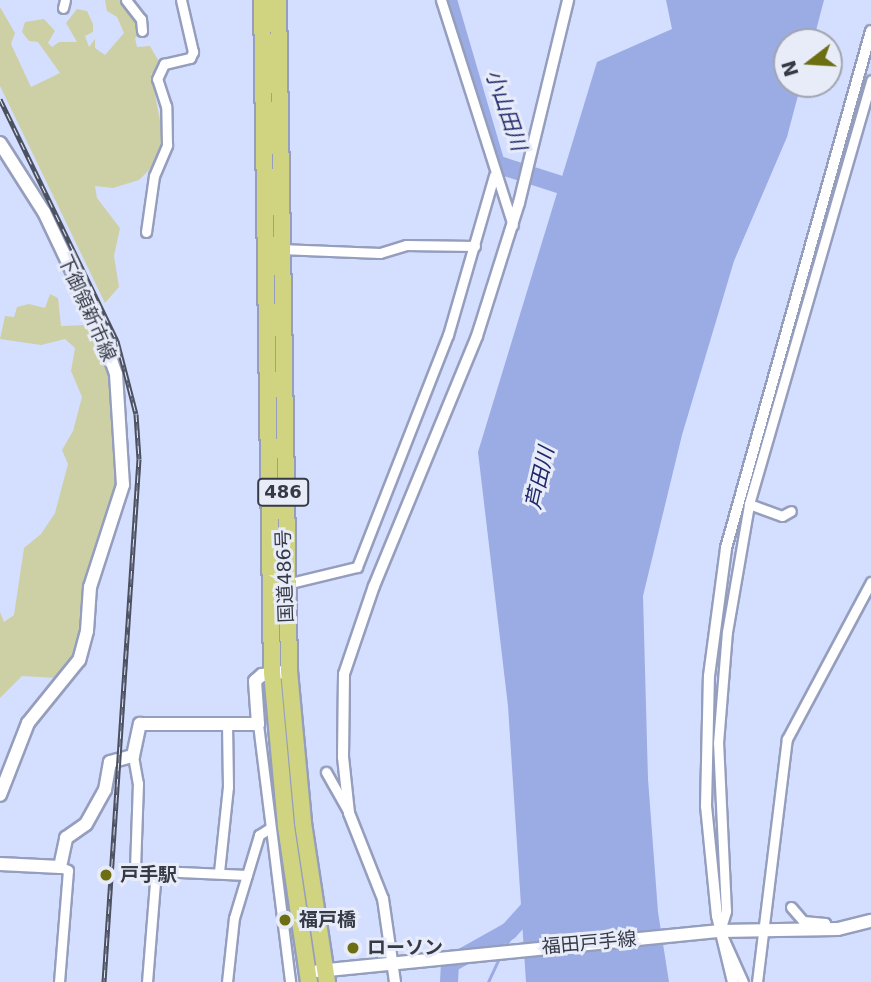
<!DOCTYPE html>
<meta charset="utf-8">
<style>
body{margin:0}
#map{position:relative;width:871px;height:982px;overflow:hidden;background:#d4deff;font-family:"DejaVu Sans","Noto Sans JP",sans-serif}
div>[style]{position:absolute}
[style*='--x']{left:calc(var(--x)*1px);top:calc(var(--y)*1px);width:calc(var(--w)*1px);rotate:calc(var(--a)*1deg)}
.green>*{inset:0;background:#cdd0a4}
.water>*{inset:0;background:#9babe4}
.stream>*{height:2.5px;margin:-1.25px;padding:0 1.25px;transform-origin:1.25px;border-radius:1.25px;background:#9babe4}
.river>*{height:18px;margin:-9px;padding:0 9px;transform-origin:9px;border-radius:9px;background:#9babe4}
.roads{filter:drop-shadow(2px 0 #959ebd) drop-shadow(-2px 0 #959ebd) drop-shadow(0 2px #959ebd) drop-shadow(0 -2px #959ebd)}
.minor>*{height:9px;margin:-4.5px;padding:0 4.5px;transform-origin:4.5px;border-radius:4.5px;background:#fff}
.tertiary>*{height:10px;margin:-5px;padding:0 5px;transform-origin:5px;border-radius:5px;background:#fff}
.secondary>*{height:12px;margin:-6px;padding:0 6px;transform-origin:6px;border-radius:6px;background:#fff}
.trunk>*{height:16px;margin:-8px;padding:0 8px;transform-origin:8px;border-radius:8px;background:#d0d480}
.rail>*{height:5px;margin-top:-2.5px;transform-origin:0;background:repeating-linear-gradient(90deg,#e8ecf9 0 8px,#4c5161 0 16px);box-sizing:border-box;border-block:2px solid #4c5161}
.dots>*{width:19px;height:19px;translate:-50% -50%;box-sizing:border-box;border:4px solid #e8ecf9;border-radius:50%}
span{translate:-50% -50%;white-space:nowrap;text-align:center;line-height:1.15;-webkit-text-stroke:6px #e8ecf9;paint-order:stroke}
.shield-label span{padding:2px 5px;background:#e8ecf9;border:2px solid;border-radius:5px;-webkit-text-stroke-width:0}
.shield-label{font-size:18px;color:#363a47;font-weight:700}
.street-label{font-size:19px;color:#363a47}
.poi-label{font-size:19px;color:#363a47;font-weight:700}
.left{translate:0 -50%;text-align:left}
.water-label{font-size:21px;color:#20296b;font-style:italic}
.north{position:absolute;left:773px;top:28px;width:70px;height:70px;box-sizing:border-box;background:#e8ecf9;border:2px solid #a1a5b2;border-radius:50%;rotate:253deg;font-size:19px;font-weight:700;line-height:28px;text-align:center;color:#363a47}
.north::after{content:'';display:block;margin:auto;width:24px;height:32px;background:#6c6e11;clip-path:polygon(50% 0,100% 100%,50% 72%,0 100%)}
</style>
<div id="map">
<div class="green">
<i style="clip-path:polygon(105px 0,120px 0,136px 18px,140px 34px,135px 38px,137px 47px,150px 46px,162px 67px,151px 74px,164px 141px,158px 161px,139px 180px,113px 188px,95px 186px,97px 198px,120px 228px,114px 256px,119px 287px,105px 303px,0 86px,0 7px,15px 33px,11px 44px,31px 87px,60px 73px,38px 42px,29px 41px,22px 32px,25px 22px,44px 19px,55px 31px,48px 43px,52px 47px,59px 42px,77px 42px,66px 23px,77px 9px,87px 11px,93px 24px,93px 32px,85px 36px,89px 47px,95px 39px,95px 48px,105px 55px,124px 33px,117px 17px,107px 11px)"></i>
<i style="clip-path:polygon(50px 294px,58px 298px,61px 326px,87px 325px,104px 348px,113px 399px,117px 494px,78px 650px,57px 678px,22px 676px,0 698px,0 612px,4px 622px,14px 615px,24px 548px,41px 534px,55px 513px,68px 464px,62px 450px,73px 431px,82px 397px,71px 371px,75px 348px,65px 339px,41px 345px,0 339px,5px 316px,14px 317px,17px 307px,29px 304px,45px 308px)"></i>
</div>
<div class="water">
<i style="clip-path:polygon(666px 0,824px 0,813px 42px,787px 42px,787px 84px,801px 84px,787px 137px,734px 261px,682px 435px,643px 596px,648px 779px,658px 912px,669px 982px,526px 982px,508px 706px,478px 452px,597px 62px,672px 29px)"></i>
</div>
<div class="stream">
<i style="--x:504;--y:947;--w:35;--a:-55"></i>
<i style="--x:488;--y:982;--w:29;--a:-65"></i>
</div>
<div class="river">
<i style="--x:448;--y:0;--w:171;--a:73.7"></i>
<i style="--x:496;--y:164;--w:91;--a:17.8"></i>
<i style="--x:449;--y:982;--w:18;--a:-87"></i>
<i style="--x:450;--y:964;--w:68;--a:-29.2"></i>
<i style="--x:509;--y:931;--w:43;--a:-47.8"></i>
</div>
<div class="roads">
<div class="minor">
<i style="--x:126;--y:0;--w:24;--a:52"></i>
<i style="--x:141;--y:19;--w:12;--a:85"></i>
<i style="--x:441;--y:0;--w:236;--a:72.3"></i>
<i style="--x:63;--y:8;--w:8;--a:-76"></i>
<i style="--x:146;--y:232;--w:57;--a:-81.9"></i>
<i style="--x:154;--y:176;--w:34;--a:-67"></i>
<i style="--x:167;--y:145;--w:39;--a:-91"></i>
<i style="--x:166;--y:106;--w:28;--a:-108"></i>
<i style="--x:157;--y:79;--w:17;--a:-65"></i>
<i style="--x:164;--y:64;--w:27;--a:-13"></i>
<i style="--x:190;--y:58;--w:7;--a:-63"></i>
<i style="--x:193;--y:52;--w:53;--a:-103"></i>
<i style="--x:280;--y:249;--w:100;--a:2.3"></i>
<i style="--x:380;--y:253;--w:27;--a:-17"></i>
<i style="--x:406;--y:245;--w:69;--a:0.8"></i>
<i style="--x:749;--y:504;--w:35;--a:20"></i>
<i style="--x:782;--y:516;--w:10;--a:-29"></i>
<i style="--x:286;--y:584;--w:73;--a:-13.5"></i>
<i style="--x:357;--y:567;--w:249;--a:-68.6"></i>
<i style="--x:448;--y:335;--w:166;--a:-73.9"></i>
<i style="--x:258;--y:724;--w:260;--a:82.9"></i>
<i style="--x:133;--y:756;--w:27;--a:80"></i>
<i style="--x:138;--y:783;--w:87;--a:92"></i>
<i style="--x:135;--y:870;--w:112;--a:2.6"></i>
<i style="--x:326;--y:772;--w:45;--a:60.6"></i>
<i style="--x:219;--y:872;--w:85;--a:-84"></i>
<i style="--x:228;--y:787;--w:63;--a:-90.9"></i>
<i style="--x:791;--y:907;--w:18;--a:49"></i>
<i style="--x:803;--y:921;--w:22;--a:5"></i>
<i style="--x:825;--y:923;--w:7;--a:74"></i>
<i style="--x:59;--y:982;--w:112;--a:-85.4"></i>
<i style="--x:68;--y:870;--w:9;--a:-159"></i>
<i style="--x:147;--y:982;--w:111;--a:-85.4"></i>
<i style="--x:227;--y:982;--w:64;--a:-83.8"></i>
<i style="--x:234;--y:918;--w:87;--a:-73.2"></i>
<i style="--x:259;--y:835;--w:13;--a:-32"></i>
<i style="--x:743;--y:982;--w:56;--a:-114.3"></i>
<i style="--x:720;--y:931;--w:21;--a:-73"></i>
<i style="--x:726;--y:911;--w:168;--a:-92.7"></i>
<i style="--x:718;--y:743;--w:111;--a:-85.4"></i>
<i style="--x:727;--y:632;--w:130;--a:-80.2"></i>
<i style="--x:749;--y:504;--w:441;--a:-73.9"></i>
<i style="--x:757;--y:982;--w:245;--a:-83"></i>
<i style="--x:787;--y:739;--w:178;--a:-61.9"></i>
</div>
<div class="tertiary">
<i style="--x:395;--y:982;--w:84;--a:-98.2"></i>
<i style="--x:383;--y:899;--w:92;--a:-111.6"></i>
<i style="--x:349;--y:813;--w:56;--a:-96.1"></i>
<i style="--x:343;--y:757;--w:83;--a:-89.3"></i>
<i style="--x:344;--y:674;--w:93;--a:-71.2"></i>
<i style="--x:374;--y:586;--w:270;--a:-67.6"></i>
<i style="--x:477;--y:336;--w:139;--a:-72.5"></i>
<i style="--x:519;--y:203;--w:209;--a:-76.4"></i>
<i style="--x:733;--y:982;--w:68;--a:-103.6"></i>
<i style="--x:717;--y:916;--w:111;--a:-95.7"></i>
<i style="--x:706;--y:806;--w:130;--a:-88.7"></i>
<i style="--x:709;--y:676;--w:129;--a:-82.4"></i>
<i style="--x:726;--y:548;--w:537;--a:-74.33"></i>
</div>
<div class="secondary">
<i style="--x:0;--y:143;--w:82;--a:57.5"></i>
<i style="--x:44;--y:212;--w:135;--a:64.6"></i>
<i style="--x:102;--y:334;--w:42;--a:70.7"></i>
<i style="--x:116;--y:374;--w:111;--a:86.4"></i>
<i style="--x:123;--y:485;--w:107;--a:107.9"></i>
<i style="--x:90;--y:587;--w:44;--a:93.9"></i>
<i style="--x:87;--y:631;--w:30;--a:105"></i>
<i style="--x:79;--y:660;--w:81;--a:129"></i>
<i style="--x:28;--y:723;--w:77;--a:111.3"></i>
<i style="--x:0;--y:864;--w:60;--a:2.9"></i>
<i style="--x:60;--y:867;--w:30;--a:-78"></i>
<i style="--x:66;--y:838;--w:24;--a:-35"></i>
<i style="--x:86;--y:824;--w:39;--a:-61"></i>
<i style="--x:105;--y:790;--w:28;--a:-80"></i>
<i style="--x:110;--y:762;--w:24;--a:-15"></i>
<i style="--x:133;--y:756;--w:33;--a:-78"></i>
<i style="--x:140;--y:724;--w:118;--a:0"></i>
<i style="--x:258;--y:724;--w:43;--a:-94"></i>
<i style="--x:255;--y:681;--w:9;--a:-41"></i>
<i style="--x:262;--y:675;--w:27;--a:-8"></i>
<i style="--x:318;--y:971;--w:404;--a:-5.7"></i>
<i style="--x:720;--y:931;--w:118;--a:-1"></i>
<i style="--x:838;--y:929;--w:34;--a:-14"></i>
</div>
<div class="trunk">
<i style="--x:262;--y:0;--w:672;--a:89.15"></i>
<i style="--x:272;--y:672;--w:155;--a:84.8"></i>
<i style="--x:286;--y:826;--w:158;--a:81.6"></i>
<i style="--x:278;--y:0;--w:671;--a:89.06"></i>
<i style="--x:289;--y:671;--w:153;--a:84.7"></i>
<i style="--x:303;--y:823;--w:161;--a:81.4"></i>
</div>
</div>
<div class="rail">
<i style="--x:0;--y:99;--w:269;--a:64.2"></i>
<i style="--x:117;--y:341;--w:75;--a:75.4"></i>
<i style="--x:136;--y:414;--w:45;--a:86.2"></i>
<i style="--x:139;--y:459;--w:524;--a:93.83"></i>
</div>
<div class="dots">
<i style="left:106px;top:875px;background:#6c6e11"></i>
<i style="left:285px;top:920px;background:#6c6e11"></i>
<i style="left:353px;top:948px;background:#6c6e11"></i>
</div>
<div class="shield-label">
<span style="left:283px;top:492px">486</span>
</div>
<div class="street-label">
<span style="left:87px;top:308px;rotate:66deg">下御領新市線</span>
<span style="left:285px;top:576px;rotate:-92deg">国道486号</span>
<span style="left:589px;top:943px;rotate:-5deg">福田戸手線</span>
</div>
<div class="poi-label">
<span class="left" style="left:120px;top:875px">戸手駅</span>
<span class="left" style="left:299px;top:920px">福戸橋</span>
<span class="left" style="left:367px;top:948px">ローソン</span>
</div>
<div class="water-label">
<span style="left:506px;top:110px;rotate:71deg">小山田川</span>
<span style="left:540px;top:478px;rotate:-77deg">芦田川</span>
</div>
<div class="north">N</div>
</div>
